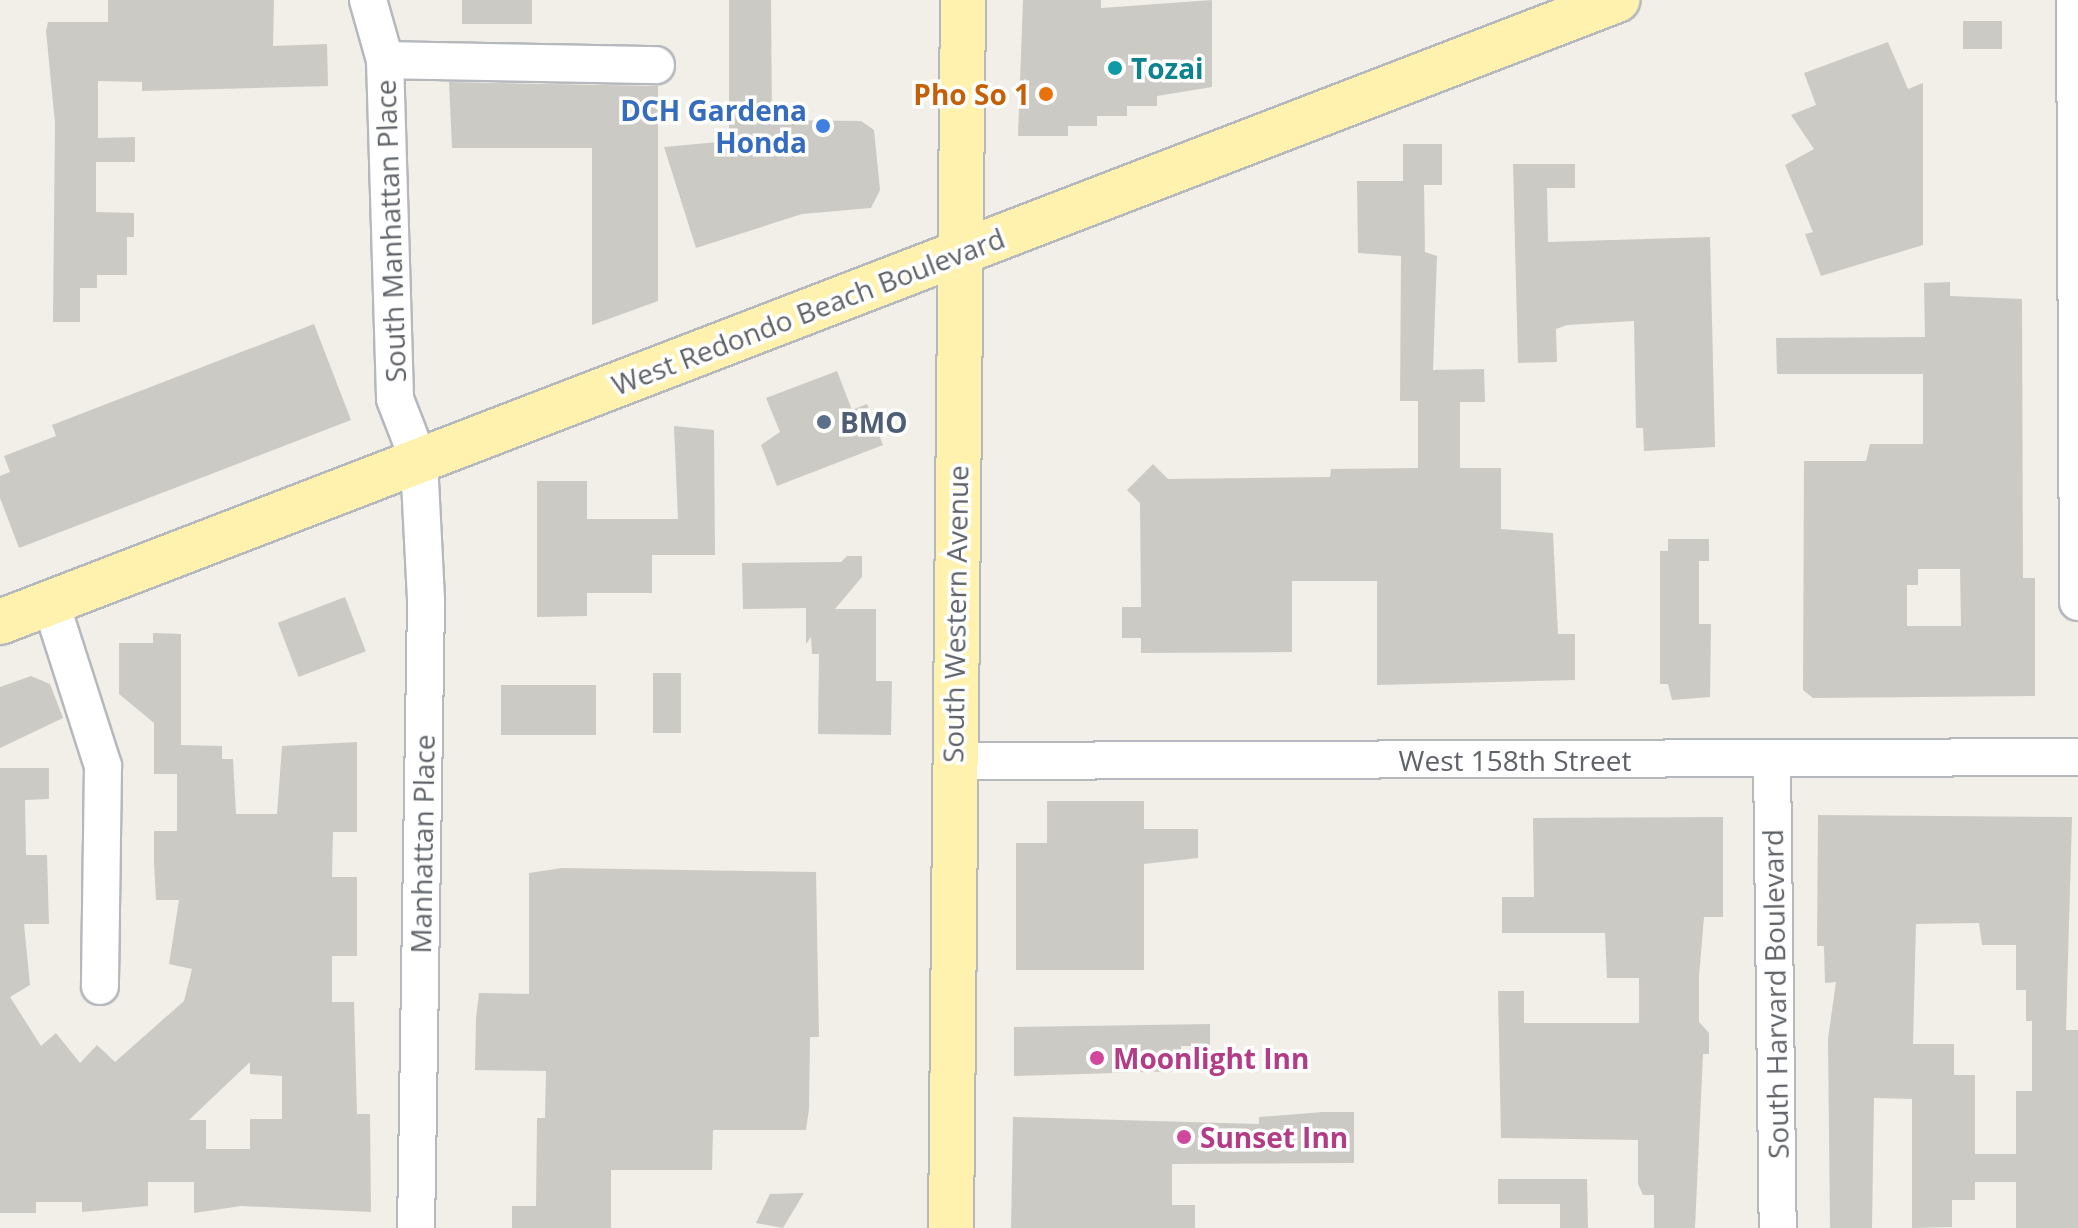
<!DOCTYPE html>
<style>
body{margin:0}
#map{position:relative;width:2078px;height:1228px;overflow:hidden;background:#f1efe8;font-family:"Open Sans",sans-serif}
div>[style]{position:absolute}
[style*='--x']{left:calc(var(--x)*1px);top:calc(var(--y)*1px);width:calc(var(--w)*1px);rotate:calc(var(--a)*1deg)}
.building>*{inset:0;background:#cccac5;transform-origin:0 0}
.roads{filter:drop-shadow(2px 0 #b5b8bc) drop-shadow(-2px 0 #b5b8bc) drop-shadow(0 2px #b5b8bc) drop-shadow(0 -2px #b5b8bc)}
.minor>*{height:36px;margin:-18px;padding:0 18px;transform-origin:18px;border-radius:18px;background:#fff}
.major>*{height:44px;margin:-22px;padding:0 22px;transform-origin:22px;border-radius:22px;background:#fff2af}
.dots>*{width:22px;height:22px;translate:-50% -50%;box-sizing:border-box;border:4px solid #fff;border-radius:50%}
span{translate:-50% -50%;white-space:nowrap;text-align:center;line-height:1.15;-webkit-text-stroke:7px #fff;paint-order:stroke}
.culture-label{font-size:28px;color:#0d838f;font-weight:700}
.left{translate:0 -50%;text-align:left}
.food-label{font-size:28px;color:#c56008;font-weight:700}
.right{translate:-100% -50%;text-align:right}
.shop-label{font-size:28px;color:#366cbe;font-weight:700}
.street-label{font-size:28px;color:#5f6368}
.service-label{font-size:28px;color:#4e5e75;font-weight:700}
.hotel-label{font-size:28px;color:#b23c85;font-weight:700}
</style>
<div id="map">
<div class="building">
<i style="clip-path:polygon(108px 0,274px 0,273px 46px,327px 44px,328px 86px,142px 91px,142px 82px,98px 81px,98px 138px,135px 137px,135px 162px,96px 162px,96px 212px,134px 213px,134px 237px,127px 237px,127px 275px,97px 275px,97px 288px,80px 288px,80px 322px,53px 322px,55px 123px,46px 31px,48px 22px,108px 22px)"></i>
<i style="left:462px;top:0;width:70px;height:24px"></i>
<i style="clip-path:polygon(729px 0,771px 0,772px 120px,861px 121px,874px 130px,880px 190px,871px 208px,802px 214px,696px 248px,664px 147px,729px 141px)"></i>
<i style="clip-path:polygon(1023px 0,1101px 0,1101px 8px,1212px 0,1212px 87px,1157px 96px,1157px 106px,1127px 106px,1127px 116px,1097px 116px,1097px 126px,1068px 126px,1068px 136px,1018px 136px)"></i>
<i style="left:1963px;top:21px;width:39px;height:28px"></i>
<i style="clip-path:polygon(1888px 42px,1908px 89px,1923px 83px,1923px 245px,1821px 276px,1805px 234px,1813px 232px,1785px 165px,1814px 149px,1791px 115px,1816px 105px,1804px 73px)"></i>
<i style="clip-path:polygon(449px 82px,658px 86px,658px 301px,592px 325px,592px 148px,452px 148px)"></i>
<i style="clip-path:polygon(1403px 144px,1442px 144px,1442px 185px,1424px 185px,1425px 252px,1437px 256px,1433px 370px,1484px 369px,1485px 402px,1460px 402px,1460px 468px,1501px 468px,1501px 529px,1553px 533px,1558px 634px,1575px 634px,1575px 680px,1377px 685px,1377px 581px,1292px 581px,1292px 652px,1141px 653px,1141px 638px,1122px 638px,1122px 607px,1141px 607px,1140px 503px,1127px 490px,1153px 464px,1168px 479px,1330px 477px,1331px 469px,1418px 468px,1418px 401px,1400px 401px,1401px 256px,1358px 253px,1357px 181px,1403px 181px)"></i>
<i style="clip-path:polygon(1513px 164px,1575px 164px,1575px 188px,1547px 188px,1548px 242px,1710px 237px,1715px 447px,1644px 451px,1643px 428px,1636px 428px,1634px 321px,1567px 325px,1556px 329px,1557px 362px,1518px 363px)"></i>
<i style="clip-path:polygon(evenodd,1950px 282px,1950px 296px,2022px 299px,2023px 578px,2035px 578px,2035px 696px,1813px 698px,1803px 690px,1804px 461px,1866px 461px,1870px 444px,1923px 444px,1923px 374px,1777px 374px,1776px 338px,1925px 337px,1924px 283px,1950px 282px,1918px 569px,1960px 569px,1961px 626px,1907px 626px,1907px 585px,1918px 585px,1918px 569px)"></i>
<i style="clip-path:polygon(314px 324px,351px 420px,19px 548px,0 498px,0 476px,10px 472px,4px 456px,56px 436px,52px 425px)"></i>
<i style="clip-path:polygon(837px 371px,852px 410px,867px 404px,883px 445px,777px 486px,761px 445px,780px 432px,766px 398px)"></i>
<i style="clip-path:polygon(674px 426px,714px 430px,715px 555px,652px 555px,652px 593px,587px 593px,587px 616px,537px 617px,537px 481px,587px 481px,587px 519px,678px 519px)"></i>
<i style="clip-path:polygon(1668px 539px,1709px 539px,1709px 561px,1699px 561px,1699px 624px,1711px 624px,1710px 697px,1672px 700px,1668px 684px,1660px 684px,1660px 551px,1668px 551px)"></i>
<i style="clip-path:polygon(847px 556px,862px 556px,862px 577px,835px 609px,876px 609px,876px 681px,892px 681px,891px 735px,818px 734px,819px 654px,812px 654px,811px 637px,806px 644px,806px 608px,743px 609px,742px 563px,841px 562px)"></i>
<i style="left:345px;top:597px;width:58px;height:72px;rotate:69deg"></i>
<i style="clip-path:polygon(evenodd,153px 633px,181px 634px,181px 745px,222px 746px,222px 759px,233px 759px,236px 814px,277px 814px,282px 746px,357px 742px,357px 832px,333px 832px,332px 877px,357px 877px,357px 956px,332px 956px,332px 1002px,354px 1002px,357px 1114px,370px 1114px,371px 1212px,241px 1206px,194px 1213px,194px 1182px,148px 1182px,148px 1206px,82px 1212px,82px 1202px,36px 1202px,36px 1213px,0 1213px,0 768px,49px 768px,49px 799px,25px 800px,26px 855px,47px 855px,49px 924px,24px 924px,30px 985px,10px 997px,41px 1046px,56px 1033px,80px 1063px,97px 1045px,115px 1062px,184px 1001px,192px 969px,169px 964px,179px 900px,156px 900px,154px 862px,154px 831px,177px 831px,177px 774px,154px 774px,154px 723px,119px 694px,119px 643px,153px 643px,153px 633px,250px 1062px,250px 1074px,282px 1076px,282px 1119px,250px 1119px,250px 1149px,206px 1149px,206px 1120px,189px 1120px,250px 1062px)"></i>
<i style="left:653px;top:673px;width:28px;height:60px"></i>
<i style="clip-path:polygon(31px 676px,50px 684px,63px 718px,0 748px,0 687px)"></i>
<i style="left:501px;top:685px;width:95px;height:50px"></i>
<i style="clip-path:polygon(1047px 801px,1144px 801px,1144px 829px,1198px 829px,1198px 858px,1144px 864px,1144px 970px,1016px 970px,1016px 843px,1047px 843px)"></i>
<i style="clip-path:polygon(evenodd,1818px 815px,2072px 817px,2066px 1030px,2078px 1030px,2078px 1228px,2016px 1228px,2016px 1182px,1975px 1182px,1975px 1200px,1952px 1200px,1952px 1227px,1912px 1228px,1912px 1099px,1874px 1098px,1872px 1228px,1830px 1228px,1828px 1039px,1836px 982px,1825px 983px,1824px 946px,1817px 946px,1818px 815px,1979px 923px,1982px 945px,2016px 945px,2016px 990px,2026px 990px,2026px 1021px,2032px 1021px,2032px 1091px,2016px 1091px,2016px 1154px,1975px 1154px,1975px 1075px,1954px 1075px,1954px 1044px,1913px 1044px,1916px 924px,1979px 923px)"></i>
<i style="clip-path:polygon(1723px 817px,1723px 917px,1704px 917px,1699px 977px,1699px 1022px,1709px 1033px,1709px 1054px,1703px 1054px,1695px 1228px,1654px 1228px,1654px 1195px,1643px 1195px,1638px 1184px,1638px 1140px,1501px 1138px,1498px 991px,1524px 991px,1524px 1023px,1639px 1023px,1639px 978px,1607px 978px,1605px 933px,1502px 933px,1502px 897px,1534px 897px,1533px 818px)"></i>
<i style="clip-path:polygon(562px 868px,816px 872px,819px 1037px,810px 1037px,809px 1109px,806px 1130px,713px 1130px,712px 1170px,611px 1170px,611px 1228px,512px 1228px,512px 1206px,536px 1206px,537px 1118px,545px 1118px,546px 1071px,475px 1070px,476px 1018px,479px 993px,529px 994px,529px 873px)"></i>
<i style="clip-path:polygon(1210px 1024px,1210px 1046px,1181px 1046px,1181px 1071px,1014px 1076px,1014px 1027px)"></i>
<i style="clip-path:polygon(1323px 1112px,1354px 1112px,1354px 1163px,1172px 1164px,1172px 1205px,1195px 1205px,1195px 1228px,1011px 1228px,1013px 1117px,1259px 1124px,1259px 1117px)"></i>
<i style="clip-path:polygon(1498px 1179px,1587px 1179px,1588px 1228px,1560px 1228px,1560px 1204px,1498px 1204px)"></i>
<i style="clip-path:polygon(804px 1193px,783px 1228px,756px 1223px,770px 1194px)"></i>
</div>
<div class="roads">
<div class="minor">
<i style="--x:368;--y:0;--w:62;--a:74.2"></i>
<i style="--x:385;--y:60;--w:339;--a:88.3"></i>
<i style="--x:395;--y:399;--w:66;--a:68.8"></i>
<i style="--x:419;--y:461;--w:140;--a:87.1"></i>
<i style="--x:426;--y:601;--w:627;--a:90.91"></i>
<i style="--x:2075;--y:0;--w:602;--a:89.71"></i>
<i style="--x:385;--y:60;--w:271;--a:1.1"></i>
<i style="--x:51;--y:604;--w:170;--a:72.2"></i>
<i style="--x:103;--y:766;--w:220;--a:90.8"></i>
<i style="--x:1772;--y:760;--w:468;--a:89.3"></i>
<i style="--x:953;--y:761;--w:1125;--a:-0.2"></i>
</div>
<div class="major">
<i style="--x:0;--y:622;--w:1733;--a:-21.04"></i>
<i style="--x:951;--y:1228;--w:1228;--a:-89.44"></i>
</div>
</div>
<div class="dots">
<i style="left:1115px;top:68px;background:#0f9aa8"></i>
<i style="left:1046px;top:94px;background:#e8710a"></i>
<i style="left:823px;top:126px;background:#3f7fe0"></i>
<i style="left:824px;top:422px;background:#5c6f8a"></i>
<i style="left:1097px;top:1058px;background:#d1479c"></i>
<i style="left:1184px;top:1137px;background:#d1479c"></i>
</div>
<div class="culture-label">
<span class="left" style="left:1131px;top:68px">Tozai</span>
</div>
<div class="food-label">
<span class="right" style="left:1030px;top:94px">Pho So 1</span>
</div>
<div class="shop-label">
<span class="right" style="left:807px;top:126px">DCH Gardena<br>Honda</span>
</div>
<div class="street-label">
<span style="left:390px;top:231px;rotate:-92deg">South Manhattan Place</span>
<span style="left:808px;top:311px;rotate:-21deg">West Redondo Beach Boulevard</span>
<span style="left:955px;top:614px;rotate:-89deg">South Western Avenue</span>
<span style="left:1515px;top:760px">West 158th Street</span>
<span style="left:422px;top:844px;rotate:-89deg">Manhattan Place</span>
<span style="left:1775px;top:994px;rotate:-91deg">South Harvard Boulevard</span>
</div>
<div class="service-label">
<span class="left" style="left:840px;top:422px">BMO</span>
</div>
<div class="hotel-label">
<span class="left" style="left:1113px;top:1058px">Moonlight Inn</span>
<span class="left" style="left:1200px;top:1137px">Sunset Inn</span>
</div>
</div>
